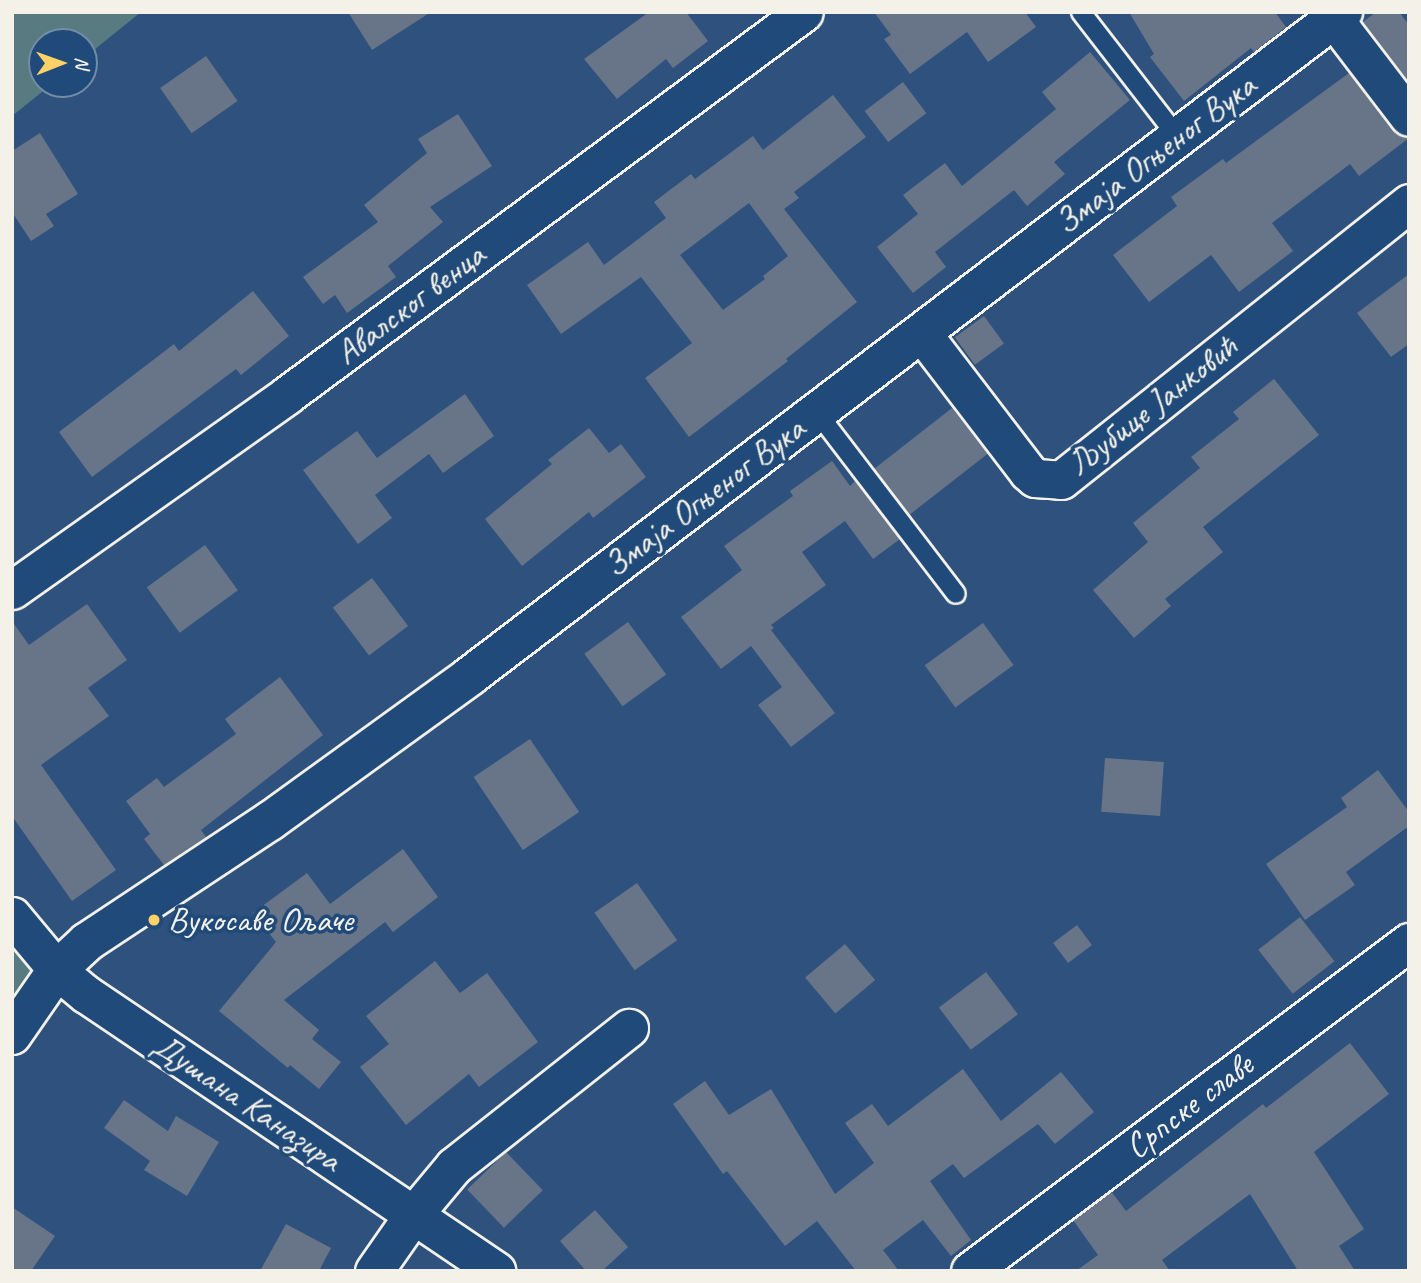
<!DOCTYPE html>
<meta charset="utf-8">
<style>
body{margin:0}
#map{position:relative;width:1421px;height:1283px;overflow:hidden;background:#2e527d;font-family:Caveat,sans-serif}
div>[style]{position:absolute}
[style*='--x']{left:calc(var(--x)*1px);top:calc(var(--y)*1px);width:calc(var(--w)*1px);rotate:calc(var(--a)*1deg)}
.green>*{inset:0;background:#577b80}
.building>*{inset:0;background:#687488;transform-origin:0 0}
.roads{filter:drop-shadow(2px 0 #f4f1e8) drop-shadow(-2px 0 #f4f1e8) drop-shadow(0 2px #f4f1e8) drop-shadow(0 -2px #f4f1e8)}
.service>*{height:18px;margin:-9px;padding:0 9px;transform-origin:9px;border-radius:9px;background:#1f4a7a}
.minor>*{height:37px;margin:-18.5px;padding:0 18.5px;transform-origin:18.5px;border-radius:18.5px;background:#1f4a7a}
.tertiary>*{height:38px;margin:-19px;padding:0 19px;transform-origin:19px;border-radius:19px;background:#1f4a7a}
.dots>*{width:19px;height:19px;translate:-50% -50%;box-sizing:border-box;border:4px solid #1f4a7a;border-radius:50%}
span{translate:-50% -50%;white-space:nowrap;text-align:center;line-height:1.15;-webkit-text-stroke:7px #1f4a7a;paint-order:stroke}
.street-label{font-size:35px;color:#f4f1e8}
.poi-label{font-size:35px;color:#f4f1e8}
.left{translate:0 -50%;text-align:left}
.frame{position:absolute;inset:0;border:14px solid #f4f1e8;pointer-events:none}
.north{position:absolute;left:28px;top:28px;width:70px;height:70px;box-sizing:border-box;background:#1f4a7a;border:2px solid #748da6;border-radius:50%;rotate:89deg;font-size:19px;font-weight:700;line-height:28px;text-align:center;color:#f4f1e8}
.north::after{content:'';display:block;margin:auto;width:24px;height:32px;background:#ffd166;clip-path:polygon(50% 0,100% 100%,50% 72%,0 100%)}
</style>
<div id="map">
<div class="green">
<i style="clip-path:polygon(12px 12px,141px 12px,84px 58px,84px 42px,42px 42px,42px 84px,52px 84px,12px 116px)"></i>
<i style="clip-path:polygon(12px 944px,34px 970px,12px 1003px)"></i>
</div>
<div class="building">
<i style="clip-path:polygon(348px 12px,431px 12px,372px 50px)"></i>
<i style="clip-path:polygon(649px 12px,686px 12px,708px 41px,673px 68px,666px 59px,617px 99px,584px 59px)"></i>
<i style="clip-path:polygon(874px 12px,1025px 12px,1036px 27px,988px 62px,967px 32px,910px 74px,884px 39px,891px 35px)"></i>
<i style="clip-path:polygon(1129px 12px,1275px 12px,1286px 27px,1254px 52px,1251px 48px,1184px 101px,1150px 57px,1154px 54px)"></i>
<i style="clip-path:polygon(1376px 12px,1399px 12px,1409px 25px,1409px 82px,1363px 22px)"></i>
<i style="clip-path:polygon(1090px 52px,1130px 100px,1054px 162px,1065px 174px,1027px 206px,1014px 190px,935px 252px,946px 267px,913px 293px,877px 247px,918px 214px,903px 195px,945px 163px,962px 186px,1056px 109px,1042px 92px)"></i>
<i style="left:206px;top:56px;width:55px;height:56px;rotate:55deg"></i>
<i style="clip-path:polygon(1349px 73px,1392px 130px,1409px 138px,1359px 176px,1350px 164px,1272px 223px,1293px 251px,1239px 292px,1211px 255px,1149px 302px,1113px 255px,1177px 206px,1171px 197px,1223px 159px,1226px 163px)"></i>
<i style="left:903px;top:82px;width:39px;height:48px;rotate:53deg"></i>
<i style="clip-path:polygon(evenodd,833px 95px,866px 137px,794px 192px,799px 198px,784px 209px,857px 302px,786px 359px,788px 361px,689px 437px,645px 378px,692px 343px,641px 277px,561px 334px,527px 285px,588px 242px,604px 265px,666px 218px,654px 202px,691px 174px,695px 179px,753px 136px,763px 150px,833px 95px,749px 203px,788px 256px,763px 276px,765px 279px,723px 310px,680px 255px,749px 203px)"></i>
<i style="clip-path:polygon(458px 114px,492px 166px,430px 207px,443px 222px,388px 266px,396px 277px,347px 313px,335px 295px,323px 304px,303px 277px,378px 222px,364px 205px,427px 153px,418px 139px)"></i>
<i style="clip-path:polygon(40px 133px,78px 194px,46px 214px,54px 226px,31px 241px,12px 212px,12px 151px)"></i>
<i style="clip-path:polygon(1409px 274px,1409px 344px,1391px 357px,1357px 313px)"></i>
<i style="clip-path:polygon(253px 291px,289px 336px,241px 375px,236px 369px,92px 477px,59px 432px,174px 344px,179px 351px)"></i>
<i style="left:984px;top:316px;width:34px;height:36px;rotate:54deg"></i>
<i style="clip-path:polygon(1274px 379px,1319px 435px,1203px 527px,1223px 552px,1165px 599px,1171px 606px,1134px 638px,1093px 590px,1148px 542px,1133px 523px,1200px 468px,1191px 457px,1239px 419px,1233px 412px)"></i>
<i style="clip-path:polygon(465px 394px,494px 436px,443px 473px,429px 454px,375px 495px,392px 518px,358px 544px,303px 470px,357px 431px,377px 458px)"></i>
<i style="left:952px;top:408px;width:58px;height:99px;rotate:52deg"></i>
<i style="clip-path:polygon(589px 428px,609px 453px,621px 444px,646px 477px,593px 518px,589px 512px,522px 566px,485px 519px,552px 464px,548px 460px)"></i>
<i style="clip-path:polygon(832px 461px,850px 486px,855px 481px,900px 539px,873px 559px,845px 521px,802px 552px,826px 585px,771px 625px,774px 628px,771px 630px,835px 713px,791px 747px,758px 705px,782px 687px,751px 646px,721px 669px,681px 617px,742px 570px,724px 546px,793px 496px,790px 491px)"></i>
<i style="left:205px;top:545px;width:56px;height:72px;rotate:54deg"></i>
<i style="left:372px;top:578px;width:60px;height:49px;rotate:53deg"></i>
<i style="clip-path:polygon(87px 604px,127px 660px,88px 688px,109px 716px,41px 765px,116px 870px,72px 901px,12px 816px,12px 621px,29px 645px)"></i>
<i style="left:628px;top:622px;width:65px;height:54px;rotate:54deg"></i>
<i style="left:983px;top:623px;width:52px;height:72px;rotate:54deg"></i>
<i style="clip-path:polygon(280px 677px,323px 735px,201px 830px,206px 837px,164px 865px,144px 839px,150px 834px,126px 801px,157px 778px,164px 787px,236px 734px,225px 719px)"></i>
<i style="left:530px;top:739px;width:88px;height:68px;rotate:56deg"></i>
<i style="left:1105px;top:758px;width:59px;height:54px;rotate:4deg"></i>
<i style="clip-path:polygon(1378px 770px,1409px 812px,1409px 826px,1346px 872px,1355px 885px,1305px 920px,1266px 864px,1347px 807px,1341px 798px)"></i>
<i style="clip-path:polygon(403px 849px,438px 897px,393px 932px,385px 922px,284px 1000px,319px 1030px,312px 1039px,341px 1062px,319px 1089px,290px 1065px,288px 1068px,219px 1011px,276px 942px,253px 913px,307px 873px,330px 904px)"></i>
<i style="left:637px;top:883px;width:70px;height:52px;rotate:55deg"></i>
<i style="left:1300px;top:917px;width:56px;height:53px;rotate:52deg"></i>
<i style="left:1077px;top:925px;width:25px;height:30px;rotate:53deg"></i>
<i style="left:845px;top:944px;width:47px;height:52px;rotate:50deg"></i>
<i style="clip-path:polygon(435px 961px,460px 993px,487px 973px,538px 1042px,479px 1087px,469px 1074px,406px 1125px,360px 1067px,389px 1044px,366px 1016px)"></i>
<i style="left:986px;top:972px;width:53px;height:59px;rotate:53deg"></i>
<i style="clip-path:polygon(1350px 1043px,1389px 1094px,1314px 1152px,1364px 1229px,1339px 1246px,1355px 1271px,1298px 1271px,1250px 1194px,1162px 1260px,1170px 1271px,1076px 1271px,1098px 1255px,1073px 1220px,1111px 1191px,1126px 1211px,1263px 1104px,1266px 1108px)"></i>
<i style="clip-path:polygon(963px 1069px,1001px 1121px,1061px 1072px,1094px 1112px,1055px 1144px,1038px 1124px,964px 1178px,953px 1164px,930px 1181px,971px 1240px,951px 1256px,923px 1220px,883px 1250px,899px 1271px,856px 1271px,817px 1221px,785px 1246px,727px 1171px,723px 1174px,673px 1104px,705px 1081px,729px 1115px,771px 1089px,835px 1194px,874px 1163px,845px 1123px,872px 1104px,888px 1126px)"></i>
<i style="clip-path:polygon(124px 1100px,168px 1131px,176px 1116px,219px 1142px,187px 1196px,144px 1170px,150px 1161px,104px 1128px)"></i>
<i style="left:506px;top:1152px;width:53px;height:54px;rotate:46deg"></i>
<i style="clip-path:polygon(12px 1207px,55px 1236px,31px 1271px,12px 1271px)"></i>
<i style="clip-path:polygon(595px 1210px,628px 1247px,602px 1271px,586px 1271px,560px 1241px)"></i>
<i style="clip-path:polygon(286px 1224px,331px 1248px,319px 1271px,260px 1271px)"></i>
</div>
<div class="roads">
<div class="service">
<i style="--x:1081;--y:12;--w:157;--a:52.3"></i>
<i style="--x:816;--y:411;--w:230;--a:52.6"></i>
</div>
<div class="minor">
<i style="--x:1334;--y:19;--w:123;--a:52.6"></i>
<i style="--x:921;--y:332;--w:176;--a:52.6"></i>
<i style="--x:1028;--y:472;--w:9;--a:41"></i>
<i style="--x:1035;--y:478;--w:26;--a:4"></i>
<i style="--x:1061;--y:480;--w:445;--a:-38.5"></i>
<i style="--x:12;--y:590;--w:337;--a:-35.3"></i>
<i style="--x:287;--y:395;--w:643;--a:-36.53"></i>
<i style="--x:12;--y:916;--w:70;--a:50.2"></i>
<i style="--x:57;--y:970;--w:38;--a:40"></i>
<i style="--x:86;--y:994;--w:495;--a:34"></i>
<i style="--x:374;--y:1271;--w:68;--a:-55.1"></i>
<i style="--x:413;--y:1215;--w:64;--a:-50.1"></i>
<i style="--x:454;--y:1166;--w:223;--a:-38.3"></i>
<i style="--x:970;--y:1271;--w:549;--a:-36.85"></i>
</div>
<div class="tertiary">
<i style="--x:12;--y:1035;--w:79;--a:-55.3"></i>
<i style="--x:57;--y:970;--w:41;--a:-43"></i>
<i style="--x:87;--y:942;--w:219;--a:-33.5"></i>
<i style="--x:270;--y:821;--w:247;--a:-35.9"></i>
<i style="--x:470;--y:676;--w:1097;--a:-37.26"></i>
</div>
</div>
<div class="dots">
<i style="left:154px;top:920px;background:#ffd166"></i>
</div>
<div class="street-label">
<span style="left:1155px;top:154px;rotate:-37deg">Змаја Огњеног Вука</span>
<span style="left:410px;top:304px;rotate:-37deg">Авалског венца</span>
<span style="left:1152px;top:406px;rotate:-38deg">Љубице Јанковић</span>
<span style="left:704px;top:497px;rotate:-37deg">Змаја Огњеног Вука</span>
<span style="left:247px;top:1102px;rotate:34deg">Душана Каназира</span>
<span style="left:1189px;top:1106px;rotate:-37deg">Српске славе</span>
</div>
<div class="poi-label">
<span class="left" style="left:168px;top:920px">Вукосаве Ољаче</span>
</div>
<div class="frame"></div>
<div class="north">N</div>
</div>
